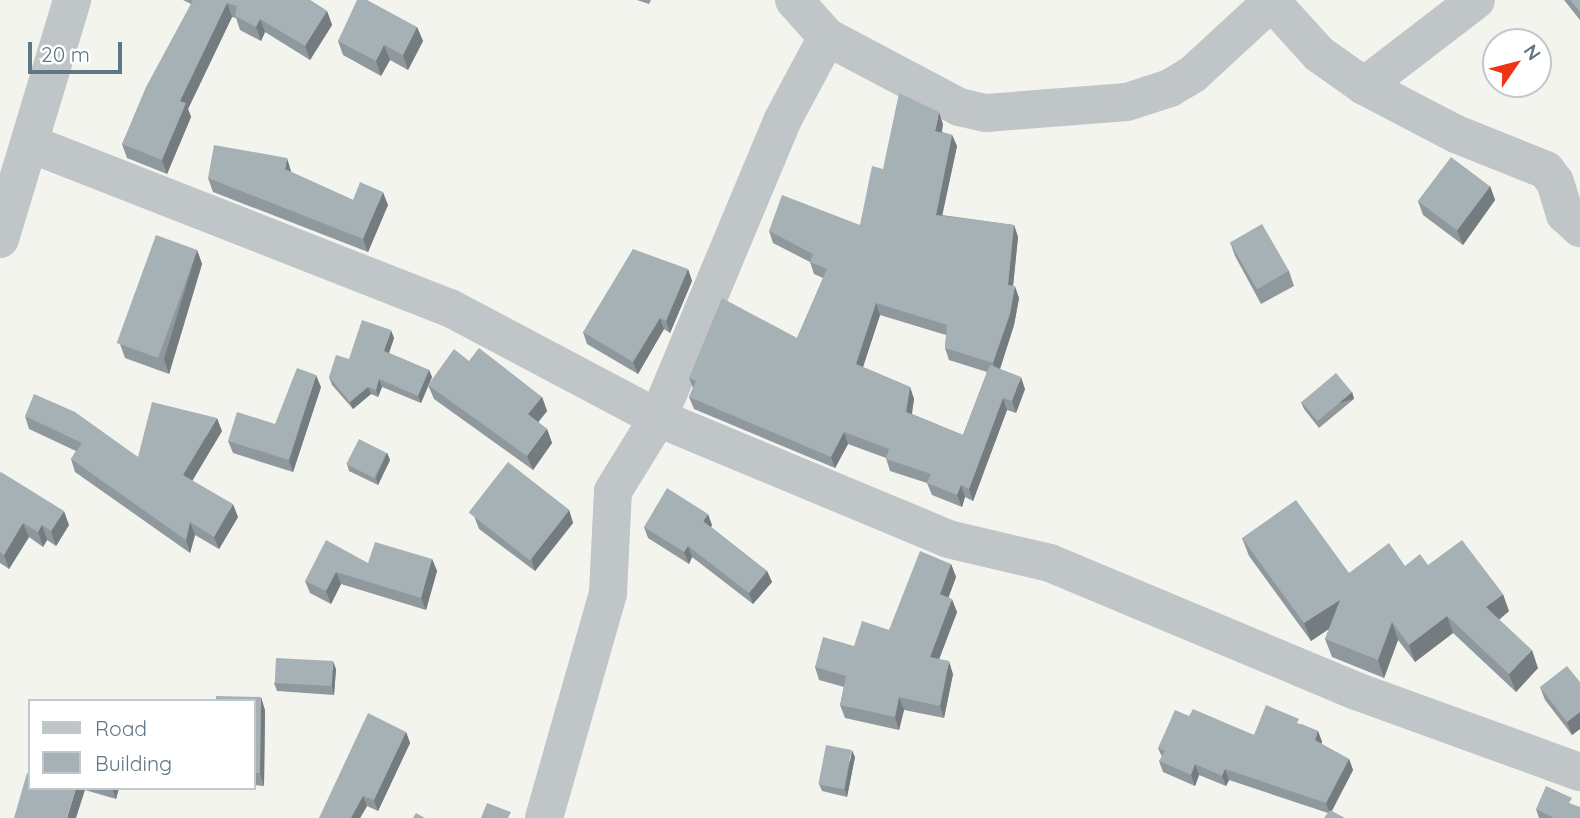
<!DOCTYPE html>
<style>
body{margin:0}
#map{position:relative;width:1580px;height:818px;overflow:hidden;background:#f4f4ef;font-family:Quicksand,sans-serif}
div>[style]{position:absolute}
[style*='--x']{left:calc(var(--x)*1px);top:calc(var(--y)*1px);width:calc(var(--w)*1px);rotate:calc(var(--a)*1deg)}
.minor>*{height:38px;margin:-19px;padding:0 19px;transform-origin:19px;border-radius:19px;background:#c0c5c8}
.wall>*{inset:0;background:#8f989c}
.shaded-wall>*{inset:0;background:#747c7f;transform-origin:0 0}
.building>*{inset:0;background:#a6b1b5;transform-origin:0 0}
span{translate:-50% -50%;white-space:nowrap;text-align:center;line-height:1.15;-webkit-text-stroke:7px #fff;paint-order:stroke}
.legend{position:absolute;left:28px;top:699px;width:228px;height:91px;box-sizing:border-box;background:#fff;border:2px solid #bfc8cd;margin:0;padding:9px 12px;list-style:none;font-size:21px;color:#607683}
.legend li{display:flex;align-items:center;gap:14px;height:35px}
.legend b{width:35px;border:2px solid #bfc8cd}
.north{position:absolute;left:1482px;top:28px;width:70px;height:70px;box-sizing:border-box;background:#fff;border:2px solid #bfc8cd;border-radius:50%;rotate:55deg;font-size:19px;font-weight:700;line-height:28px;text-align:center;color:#607683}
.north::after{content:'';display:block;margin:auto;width:24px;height:32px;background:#f03313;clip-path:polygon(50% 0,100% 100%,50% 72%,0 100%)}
.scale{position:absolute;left:28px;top:42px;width:94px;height:32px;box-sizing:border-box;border:4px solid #607683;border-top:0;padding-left:9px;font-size:21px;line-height:24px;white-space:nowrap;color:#607683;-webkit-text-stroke:5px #fff;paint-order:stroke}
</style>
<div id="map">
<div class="minor">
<i style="--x:794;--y:0;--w:50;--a:48.3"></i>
<i style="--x:827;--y:37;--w:149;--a:27.9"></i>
<i style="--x:959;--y:107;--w:28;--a:13"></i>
<i style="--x:986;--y:113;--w:141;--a:-4.5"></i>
<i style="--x:1127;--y:102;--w:45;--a:-18"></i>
<i style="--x:1170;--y:88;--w:26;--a:-31"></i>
<i style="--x:1192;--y:75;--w:108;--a:-42.7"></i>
<i style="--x:1270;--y:0;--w:73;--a:47.8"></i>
<i style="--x:1319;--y:54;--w:55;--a:35.4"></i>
<i style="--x:1364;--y:86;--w:104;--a:27.6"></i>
<i style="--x:1456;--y:134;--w:97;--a:21.8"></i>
<i style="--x:1546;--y:170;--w:15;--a:53"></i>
<i style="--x:1555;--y:182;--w:34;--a:73"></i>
<i style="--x:1565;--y:214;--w:21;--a:43"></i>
<i style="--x:1364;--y:86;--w:141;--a:-37.5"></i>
<i style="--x:31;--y:144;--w:450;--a:21.4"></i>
<i style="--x:450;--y:308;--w:235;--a:27.9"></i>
<i style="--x:658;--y:418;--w:314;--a:22.6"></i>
<i style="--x:948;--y:539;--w:105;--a:13.2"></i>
<i style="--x:1050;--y:563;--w:332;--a:22.7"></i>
<i style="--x:1356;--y:691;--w:238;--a:19.9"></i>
<i style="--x:0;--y:239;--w:250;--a:-73.2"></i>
<i style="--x:544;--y:818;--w:234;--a:-74.1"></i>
<i style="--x:608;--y:593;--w:102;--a:-87.2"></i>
<i style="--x:613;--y:491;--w:86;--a:-58.3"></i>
<i style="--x:658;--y:418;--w:322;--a:-67.3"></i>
<i style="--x:782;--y:121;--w:95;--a:-61.8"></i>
</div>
<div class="wall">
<i style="clip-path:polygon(183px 0,310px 0,327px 11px,332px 25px,310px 60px,265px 32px,261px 41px,240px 30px,236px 18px,232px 17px,188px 109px,191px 117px,167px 174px,127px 158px,122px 144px,191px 4px)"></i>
<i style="clip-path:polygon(637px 0,651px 0,649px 4px)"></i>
<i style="clip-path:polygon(1564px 0,1580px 0,1580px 20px)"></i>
<i style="clip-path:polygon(417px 27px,423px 41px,408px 70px,390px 60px,381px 76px,343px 55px,338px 41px)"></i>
<i style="clip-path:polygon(evenodd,943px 124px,942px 132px,952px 135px,957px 146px,942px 215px,1014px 225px,1018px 237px,1013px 286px,1019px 298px,1014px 325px,1000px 369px,1025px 389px,1016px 413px,1007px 410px,973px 501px,965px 497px,962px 507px,932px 495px,927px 483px,890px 471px,886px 458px,848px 444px,835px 468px,694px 409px,689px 397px,693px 388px,689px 378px,797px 338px,823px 278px,814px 274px,810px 262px,773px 243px,769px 231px,860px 225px,883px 169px,943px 124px,880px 315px,946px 335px,945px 348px,949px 360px,987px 372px,963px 435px,912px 414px,914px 399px,910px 387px,863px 367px,880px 315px)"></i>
<i style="clip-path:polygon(291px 172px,353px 200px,388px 205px,368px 252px,213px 192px,208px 178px)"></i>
<i style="clip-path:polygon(1490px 186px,1495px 200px,1463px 245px,1423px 215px,1418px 201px)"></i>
<i style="clip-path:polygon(1230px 242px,1289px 271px,1294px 286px,1261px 304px,1235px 256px)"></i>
<i style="clip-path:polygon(197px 250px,202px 264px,169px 374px,125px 358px,120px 344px)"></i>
<i style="clip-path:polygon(688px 269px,692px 281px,670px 333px,664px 329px,638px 374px,587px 344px,583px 332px)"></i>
<i style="clip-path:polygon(394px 338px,389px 353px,429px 370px,432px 377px,421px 403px,382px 387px,378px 397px,371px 394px,353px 409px,332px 385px,329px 377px,349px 359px)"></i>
<i style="clip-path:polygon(469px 361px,542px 397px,547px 411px,538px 422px,547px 429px,552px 443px,533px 470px,434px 399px,428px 385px)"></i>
<i style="clip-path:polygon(321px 387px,293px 472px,233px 453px,228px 441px,275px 424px)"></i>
<i style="clip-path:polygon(1352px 392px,1354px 399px,1319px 428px,1304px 409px,1301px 402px)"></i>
<i style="clip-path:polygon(25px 416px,138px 457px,222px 431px,192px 481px,238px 517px,219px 549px,195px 535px,190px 553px,75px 472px,71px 459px,76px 451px,29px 429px)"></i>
<i style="clip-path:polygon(387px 453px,390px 460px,378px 485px,349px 471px,347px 464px)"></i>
<i style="clip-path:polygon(0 473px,69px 525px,56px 546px,47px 540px,43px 547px,29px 537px,9px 569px,0 563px)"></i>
<i style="clip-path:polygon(569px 510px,573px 523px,535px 571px,479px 529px,474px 516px)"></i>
<i style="clip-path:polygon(712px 525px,711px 527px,767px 571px,772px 582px,753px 604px,692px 557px,689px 564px,648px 538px,644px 527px)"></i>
<i style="clip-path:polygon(1242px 538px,1349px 573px,1405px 566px,1509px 611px,1499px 620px,1538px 668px,1516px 692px,1453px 633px,1415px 662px,1398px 640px,1384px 678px,1332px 657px,1325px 639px,1329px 629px,1311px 641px,1249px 556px)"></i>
<i style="clip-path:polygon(432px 559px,437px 571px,426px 610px,341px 584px,331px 604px,310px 593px,305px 581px,368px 563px)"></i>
<i style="clip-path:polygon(951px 564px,956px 577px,948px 598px,957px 612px,939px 659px,953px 674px,944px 718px,904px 710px,899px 730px,845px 718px,840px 705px,844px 687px,819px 680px,815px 667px,854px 646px,889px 630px)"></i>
<i style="clip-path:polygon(336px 669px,334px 695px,277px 691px,274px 683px)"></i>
<i style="clip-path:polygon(1580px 682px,1580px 729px,1572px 735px,1545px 700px,1540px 687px)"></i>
<i style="clip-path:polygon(254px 701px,265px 710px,264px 786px,254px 785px)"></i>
<i style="clip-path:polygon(1189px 716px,1254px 735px,1301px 724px,1318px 731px,1322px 742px,1321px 744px,1349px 759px,1353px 770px,1332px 811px,1328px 813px,1229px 780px,1226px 786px,1199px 775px,1195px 786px,1163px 772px,1159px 761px,1162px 757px,1158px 748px)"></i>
<i style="clip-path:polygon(406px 732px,410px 743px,378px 811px,367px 806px,360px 818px,319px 818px)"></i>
<i style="clip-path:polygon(855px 757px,847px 797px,822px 791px,819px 784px)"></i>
<i style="clip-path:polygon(30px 788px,119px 788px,116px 799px,85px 790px)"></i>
<i style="clip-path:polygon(1574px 805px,1580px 818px,1539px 818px,1536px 809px)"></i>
</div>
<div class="shaded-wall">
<i style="clip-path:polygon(227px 3px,232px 17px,188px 109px,191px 117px,167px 174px,162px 160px,180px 101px)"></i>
<i style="clip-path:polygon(327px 11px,332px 25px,310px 60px,305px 46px)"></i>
<i style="clip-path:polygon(260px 19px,265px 32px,261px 41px,256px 27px)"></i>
<i style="clip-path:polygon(417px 27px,423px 41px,408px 70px,403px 55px)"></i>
<i style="clip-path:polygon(384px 45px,390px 60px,381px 76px,376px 61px)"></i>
<i style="clip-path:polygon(939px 112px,943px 124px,939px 143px,935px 131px)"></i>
<i style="clip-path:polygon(952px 135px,957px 146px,940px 226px,936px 215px)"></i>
<i style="clip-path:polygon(287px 158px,291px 171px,290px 182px,285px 169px)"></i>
<i style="clip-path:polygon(1490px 186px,1495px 200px,1463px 245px,1457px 230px)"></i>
<i style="clip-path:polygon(383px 192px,388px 205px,368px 252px,363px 239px)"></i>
<i style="clip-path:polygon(1014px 225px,1018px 237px,1012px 296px,1008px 285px)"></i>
<i style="clip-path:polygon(197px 250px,202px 264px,169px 374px,164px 359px)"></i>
<i style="clip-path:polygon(688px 269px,692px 281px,670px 333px,666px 321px)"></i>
<i style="clip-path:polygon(1015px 286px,1019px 298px,1014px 325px,998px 375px,993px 363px)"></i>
<i style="clip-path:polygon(876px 303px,880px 315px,860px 376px,856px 364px)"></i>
<i style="clip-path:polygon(660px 318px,664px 329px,638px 374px,633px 362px)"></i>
<i style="clip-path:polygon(391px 330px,394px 338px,387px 358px,384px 351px)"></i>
<i style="clip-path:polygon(429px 370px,432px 377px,421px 403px,418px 396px)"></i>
<i style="clip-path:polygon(316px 375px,321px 387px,293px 472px,289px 460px)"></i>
<i style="clip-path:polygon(1021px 377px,1025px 389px,1016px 413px,1012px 401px)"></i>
<i style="clip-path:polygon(379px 379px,382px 387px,378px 397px,376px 390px)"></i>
<i style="clip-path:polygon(368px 387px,371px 394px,353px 409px,350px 402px)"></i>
<i style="clip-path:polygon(910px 387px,914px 399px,910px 424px,906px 412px)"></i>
<i style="left:1352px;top:392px;width:7px;height:45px;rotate:74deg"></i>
<i style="clip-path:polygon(542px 397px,547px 411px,533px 429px,528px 414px)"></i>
<i style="clip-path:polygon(1003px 398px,1007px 410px,973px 501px,969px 489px)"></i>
<i style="clip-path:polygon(217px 418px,222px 431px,188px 488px,183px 475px)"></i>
<i style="clip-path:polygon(547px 429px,552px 443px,533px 470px,527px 456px)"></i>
<i style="clip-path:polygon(844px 432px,848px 444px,835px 468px,831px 457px)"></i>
<i style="clip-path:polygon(387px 453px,390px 460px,378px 485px,376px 478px)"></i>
<i style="clip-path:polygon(961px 485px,965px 497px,962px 507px,957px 495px)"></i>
<i style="clip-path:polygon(233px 504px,238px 517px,219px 549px,214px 537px)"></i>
<i style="clip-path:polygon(569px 510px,573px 523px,535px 571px,531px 558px)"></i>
<i style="clip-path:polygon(64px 511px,69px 525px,56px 546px,51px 531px)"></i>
<i style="clip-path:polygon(708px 514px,712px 525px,708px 532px,703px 521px)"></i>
<i style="clip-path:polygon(190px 522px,195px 535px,190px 553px,186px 540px)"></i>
<i style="clip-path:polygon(23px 523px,29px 537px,9px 569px,4px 555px)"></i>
<i style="clip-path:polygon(42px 525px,47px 540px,43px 547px,38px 532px)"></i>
<i style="clip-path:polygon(688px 546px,692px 557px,689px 564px,684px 552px)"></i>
<i style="clip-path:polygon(432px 559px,437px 571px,426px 610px,421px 598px)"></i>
<i style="clip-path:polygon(951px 564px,956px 577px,945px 607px,940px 594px)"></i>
<i style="clip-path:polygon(767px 571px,772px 582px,753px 604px,749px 593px)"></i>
<i style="clip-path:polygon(336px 572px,341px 584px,331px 604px,326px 591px)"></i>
<i style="clip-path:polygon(1503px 594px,1509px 611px,1492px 625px,1486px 607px)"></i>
<i style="clip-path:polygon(952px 599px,957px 612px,935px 670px,930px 657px)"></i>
<i style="clip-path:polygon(1340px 600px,1346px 617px,1311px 641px,1304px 623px)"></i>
<i style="clip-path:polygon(1447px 616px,1453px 633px,1415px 662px,1409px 645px)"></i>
<i style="clip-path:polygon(1392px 622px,1398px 640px,1384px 678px,1378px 660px)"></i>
<i style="clip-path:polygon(1532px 650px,1538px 668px,1516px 692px,1509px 674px)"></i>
<i style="clip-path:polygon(333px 661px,336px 669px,334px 695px,332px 687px)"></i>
<i style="clip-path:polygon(949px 661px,953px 674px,944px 718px,940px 706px)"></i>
<i style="clip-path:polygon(261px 697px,265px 710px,264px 786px,260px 773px)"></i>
<i style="clip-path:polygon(899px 697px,904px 710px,899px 730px,895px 717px)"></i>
<i style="clip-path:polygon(1580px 712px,1580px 729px,1572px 735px,1567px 722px)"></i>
<i style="clip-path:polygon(1318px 731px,1322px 742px,1319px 751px,1315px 740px)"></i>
<i style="clip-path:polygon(406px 732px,410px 743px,378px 811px,374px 800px)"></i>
<i style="clip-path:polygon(852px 750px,855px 757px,847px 797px,845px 789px)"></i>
<i style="clip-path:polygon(1349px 759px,1353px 770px,1330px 814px,1326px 803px)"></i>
<i style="clip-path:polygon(1195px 764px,1199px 775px,1195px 786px,1191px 775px)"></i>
<i style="clip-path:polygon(1225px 769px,1229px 780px,1226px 786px,1222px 776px)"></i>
<i style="clip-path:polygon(76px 788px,84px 788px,85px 790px,76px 818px,67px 818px)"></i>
<i style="clip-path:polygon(112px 788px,119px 788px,116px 799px)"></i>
<i style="clip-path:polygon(363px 796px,367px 806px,360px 818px,351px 818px)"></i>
</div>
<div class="building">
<i style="clip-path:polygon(193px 0,310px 0,327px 11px,305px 46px,260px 19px,256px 27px,235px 16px,237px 6px,227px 3px,180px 101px,186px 103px,162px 160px,122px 144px,146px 87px)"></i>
<i style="clip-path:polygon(357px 0,367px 0,417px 27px,403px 55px,384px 45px,376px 61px,338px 41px)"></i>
<i style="clip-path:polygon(1570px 0,1580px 0,1580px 12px)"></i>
<i style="clip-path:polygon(899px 93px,939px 112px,935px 131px,952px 135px,936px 215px,1014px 225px,1008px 285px,1015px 286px,1010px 314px,993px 363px,945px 348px,947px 325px,876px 303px,856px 364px,910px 387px,906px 412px,963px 435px,990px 365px,1021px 377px,1012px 401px,1003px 398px,969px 489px,961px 485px,957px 495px,927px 483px,931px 474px,886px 459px,889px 449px,844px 432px,831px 457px,689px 397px,696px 381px,689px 378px,722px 298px,797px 338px,827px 269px,810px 262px,813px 254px,769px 231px,782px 195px,860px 225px,872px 166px,883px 169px)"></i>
<i style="clip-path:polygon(214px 145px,287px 158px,285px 169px,353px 200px,360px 182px,383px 192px,363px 239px,208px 178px)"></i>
<i style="left:1451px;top:157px;width:49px;height:55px;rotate:37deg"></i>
<i style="left:1262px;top:224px;width:54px;height:37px;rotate:60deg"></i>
<i style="left:156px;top:235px;width:44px;height:115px;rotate:20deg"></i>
<i style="clip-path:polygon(633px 249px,688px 269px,666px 321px,660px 318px,633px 362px,583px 332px)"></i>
<i style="clip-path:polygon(362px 320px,391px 330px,384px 351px,429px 370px,418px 396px,379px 379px,376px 390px,368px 387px,350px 402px,329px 377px,336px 355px,349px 359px)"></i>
<i style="clip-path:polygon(479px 348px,542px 397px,528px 414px,547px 429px,527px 456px,428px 385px,454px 349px,469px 361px)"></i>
<i style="clip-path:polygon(297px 368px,316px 375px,289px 460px,228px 441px,237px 412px,275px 424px)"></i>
<i style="left:1336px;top:373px;width:25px;height:45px;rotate:50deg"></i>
<i style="clip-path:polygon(34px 394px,75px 412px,138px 457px,152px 402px,217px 418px,183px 475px,233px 504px,214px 537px,190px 522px,186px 540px,71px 459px,82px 443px,25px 416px)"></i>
<i style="left:359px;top:439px;width:31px;height:28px;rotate:27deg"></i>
<i style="left:508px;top:462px;width:78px;height:64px;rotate:38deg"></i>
<i style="clip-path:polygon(1px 472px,64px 511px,51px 531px,42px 525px,38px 532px,23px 523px,4px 555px,0 552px,0 473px)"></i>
<i style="clip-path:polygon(667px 488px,708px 514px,703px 521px,767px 571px,749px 593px,688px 546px,684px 552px,644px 527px)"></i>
<i style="clip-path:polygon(1296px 500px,1349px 573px,1389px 543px,1405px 566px,1420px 554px,1428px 565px,1462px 540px,1503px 594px,1486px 607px,1532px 650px,1509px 674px,1447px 616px,1409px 645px,1392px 622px,1378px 660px,1325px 639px,1340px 600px,1304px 623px,1242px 538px)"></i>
<i style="clip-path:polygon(326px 540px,368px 563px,375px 542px,432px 559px,421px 598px,336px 572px,326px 591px,305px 581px)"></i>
<i style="clip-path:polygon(920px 551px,951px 564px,940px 594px,952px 599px,930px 657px,949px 661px,940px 706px,899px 697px,895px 717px,840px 705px,846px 676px,815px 667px,823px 637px,854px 646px,862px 621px,889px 630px)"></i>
<i style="left:276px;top:658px;width:57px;height:25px;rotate:3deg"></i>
<i style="clip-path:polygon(1567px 666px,1580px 682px,1580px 712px,1567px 722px,1540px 687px)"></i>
<i style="clip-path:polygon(216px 696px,261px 697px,260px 773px,254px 773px,254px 701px,216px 701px)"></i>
<i style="clip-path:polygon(1266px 705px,1299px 719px,1297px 723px,1318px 731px,1315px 740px,1349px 759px,1326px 803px,1225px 769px,1222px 776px,1195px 764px,1191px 775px,1159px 761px,1165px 751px,1158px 748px,1175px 710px,1189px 716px,1193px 709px,1254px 735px)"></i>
<i style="clip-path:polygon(368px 713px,406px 732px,374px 800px,363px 796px,351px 818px,319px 818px)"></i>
<i style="left:826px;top:745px;width:26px;height:40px;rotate:11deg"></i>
<i style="clip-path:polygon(27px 773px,30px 774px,30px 788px,76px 788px,67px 818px,14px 818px)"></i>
<i style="clip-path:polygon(1546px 786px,1572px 798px,1569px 803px,1580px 807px,1580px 818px,1554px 818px,1536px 809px)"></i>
<i style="clip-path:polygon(487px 803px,511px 812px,508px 818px,481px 818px)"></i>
<i style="clip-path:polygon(1330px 810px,1345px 818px,1324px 818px)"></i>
<i style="clip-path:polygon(416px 813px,425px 818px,413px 818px)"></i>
</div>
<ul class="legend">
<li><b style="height:9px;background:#c0c5c8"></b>Road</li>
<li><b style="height:19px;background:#a6b1b5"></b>Building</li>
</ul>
<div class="north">N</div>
<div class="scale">20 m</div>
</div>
